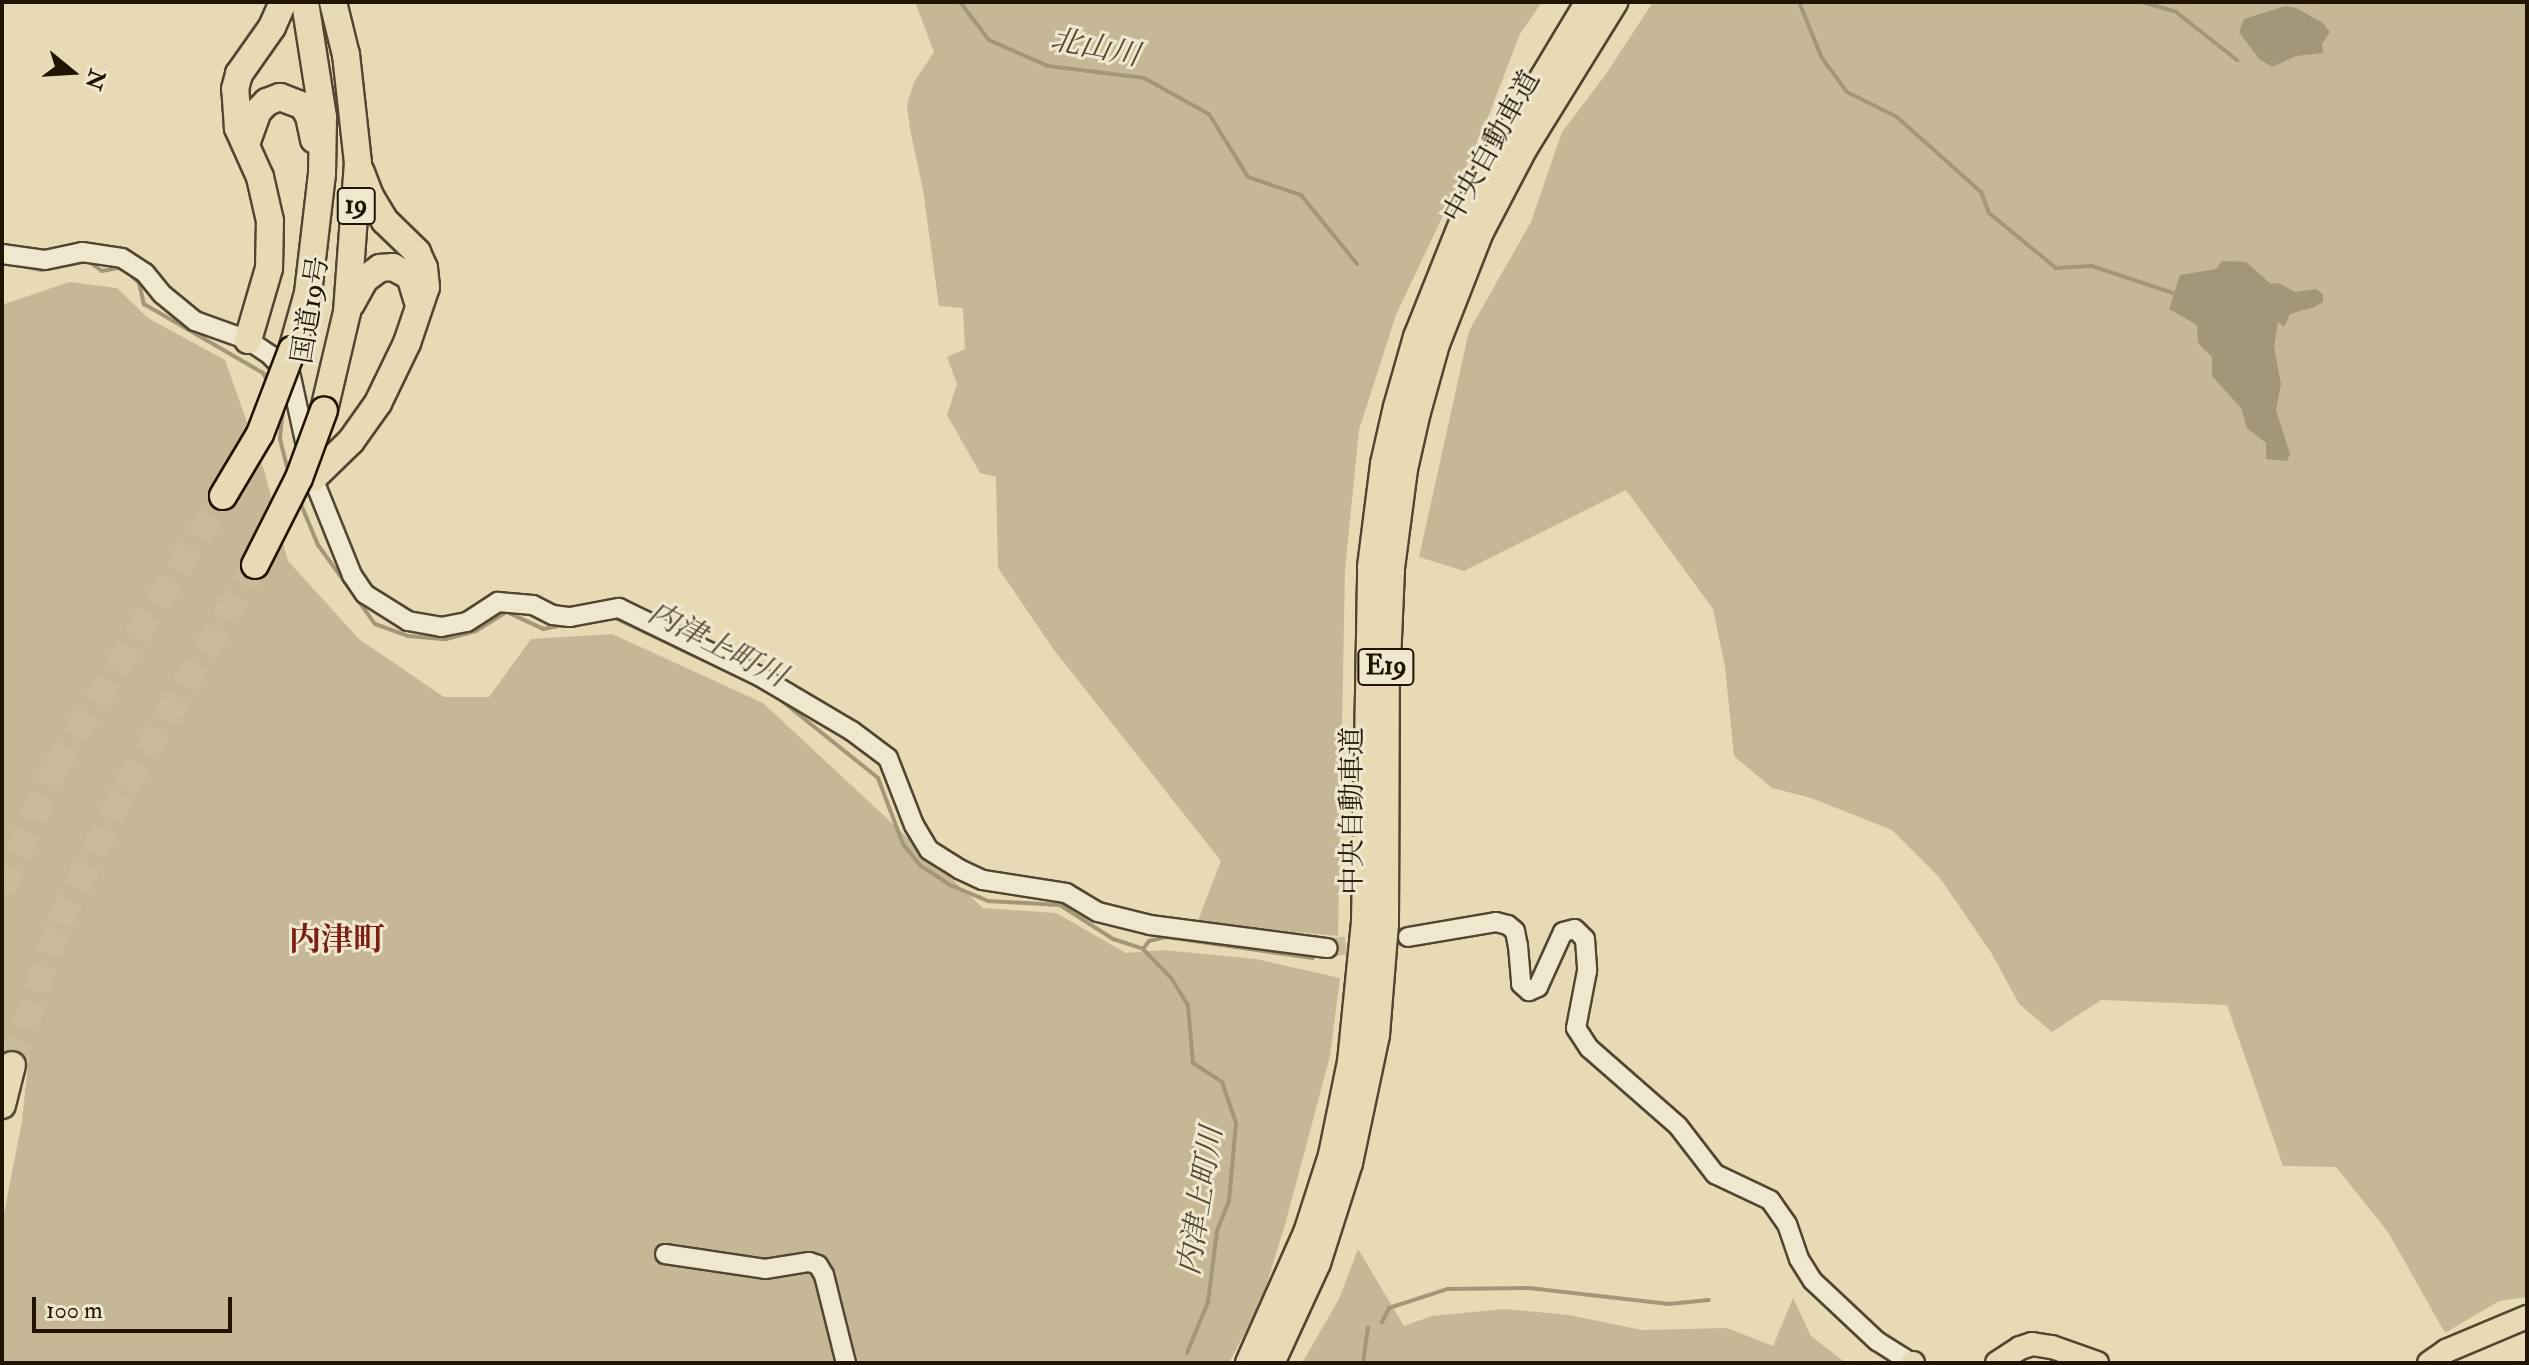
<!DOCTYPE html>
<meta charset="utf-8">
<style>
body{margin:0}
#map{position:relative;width:2529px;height:1365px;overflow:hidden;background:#e8dab5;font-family:"IM FELL Double Pica","Noto Serif JP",serif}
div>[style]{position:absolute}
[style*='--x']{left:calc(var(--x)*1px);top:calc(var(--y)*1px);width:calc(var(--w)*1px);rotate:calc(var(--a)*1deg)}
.green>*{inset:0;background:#c6b897}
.water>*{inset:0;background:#a49778}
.stream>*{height:4px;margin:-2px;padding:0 2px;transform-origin:2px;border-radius:2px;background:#a49778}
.minor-tunnel>*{height:18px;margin-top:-9px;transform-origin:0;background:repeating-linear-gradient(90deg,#cabc9a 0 18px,transparent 0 27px)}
.highway-tunnel>*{height:26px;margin-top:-13px;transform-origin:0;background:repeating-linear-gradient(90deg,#cabc9a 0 26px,transparent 0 39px)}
.roads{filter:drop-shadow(2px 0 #534630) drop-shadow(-2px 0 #534630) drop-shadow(0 2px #534630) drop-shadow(0 -2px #534630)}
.minor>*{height:18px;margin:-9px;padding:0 9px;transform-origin:9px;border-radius:9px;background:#f0e7cf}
.major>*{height:22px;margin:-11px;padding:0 11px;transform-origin:11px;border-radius:11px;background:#e8dab5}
.highway>*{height:26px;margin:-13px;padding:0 13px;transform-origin:13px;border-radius:13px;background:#e8dab5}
.bridges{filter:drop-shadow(2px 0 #211403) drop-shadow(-2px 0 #211403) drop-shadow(0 2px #211403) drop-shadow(0 -2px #211403)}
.highway-bridge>*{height:26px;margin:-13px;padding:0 13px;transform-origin:13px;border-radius:13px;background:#e8dab5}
span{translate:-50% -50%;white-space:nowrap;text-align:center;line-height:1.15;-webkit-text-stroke:6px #f0e7cf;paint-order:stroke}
.shield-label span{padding:2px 6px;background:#f0e7cf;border:2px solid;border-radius:6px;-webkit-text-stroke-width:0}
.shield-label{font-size:26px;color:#211403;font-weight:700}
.street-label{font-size:28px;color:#211403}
.water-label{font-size:30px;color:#554832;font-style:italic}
.quarter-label{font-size:32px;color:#7a1f14;font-weight:700}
.frame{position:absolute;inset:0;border:4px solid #211403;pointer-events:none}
.north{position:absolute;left:32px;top:32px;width:80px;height:80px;-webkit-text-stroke:6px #f0e7cf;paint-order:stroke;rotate:108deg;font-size:22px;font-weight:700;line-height:32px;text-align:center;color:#211403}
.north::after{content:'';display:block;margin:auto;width:28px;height:36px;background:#211403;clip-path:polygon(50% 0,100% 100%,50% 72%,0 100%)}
.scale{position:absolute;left:32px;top:1297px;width:200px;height:36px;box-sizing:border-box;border:4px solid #211403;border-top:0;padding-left:10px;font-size:24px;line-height:28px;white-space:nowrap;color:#211403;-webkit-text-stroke:6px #f0e7cf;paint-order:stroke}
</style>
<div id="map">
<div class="green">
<i style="clip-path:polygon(915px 2px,1542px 2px,1520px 34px,1482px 133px,1396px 315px,1359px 430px,1345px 570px,1338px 936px,1197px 923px,1221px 861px,1054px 650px,998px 568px,996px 477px,980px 473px,947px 415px,957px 384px,947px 357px,965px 349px,963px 308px,939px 306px,923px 190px,910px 129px,907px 105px,914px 82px,934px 52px)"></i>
<i style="clip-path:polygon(1653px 2px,2527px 2px,2527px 1297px,2499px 1301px,2445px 1333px,2388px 1232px,2336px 1167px,2283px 1166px,2227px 1005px,2101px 1000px,2052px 1032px,2019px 1004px,1992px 954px,1940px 878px,1892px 830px,1811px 798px,1772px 788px,1734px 756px,1725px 667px,1713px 609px,1626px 490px,1464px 571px,1419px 557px,1469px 331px,1531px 222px,1562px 132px,1606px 74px)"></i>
<i style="clip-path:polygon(69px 282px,117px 288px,148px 318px,225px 360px,264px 470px,288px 561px,359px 639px,444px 697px,489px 697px,531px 639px,612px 634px,763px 703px,983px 908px,1056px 913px,1126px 953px,1163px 950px,1256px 959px,1340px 978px,1330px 1056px,1286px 1221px,1262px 1300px,1229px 1363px,2px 1363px,2px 1224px,22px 1121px,29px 1054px,2px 1043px,2px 305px)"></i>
<i style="clip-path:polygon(1358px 1249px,1404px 1326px,1432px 1316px,1504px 1309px,1569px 1315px,1642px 1330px,1727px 1328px,1773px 1346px,1793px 1298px,1811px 1336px,1846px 1363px,1302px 1363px,1339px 1299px)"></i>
</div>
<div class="water">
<i style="clip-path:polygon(2285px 6px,2296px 8px,2323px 23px,2330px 32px,2322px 44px,2323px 53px,2296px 56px,2272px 67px,2259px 59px,2239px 32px,2244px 19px)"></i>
<i style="clip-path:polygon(2222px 261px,2246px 262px,2271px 284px,2279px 283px,2295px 292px,2316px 289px,2323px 294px,2323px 302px,2314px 307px,2290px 314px,2284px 327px,2278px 322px,2274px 347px,2281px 384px,2276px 410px,2290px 454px,2287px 461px,2266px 459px,2266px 443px,2247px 428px,2241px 408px,2212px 376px,2212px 357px,2198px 343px,2197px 325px,2169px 309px,2180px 275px,2216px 269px)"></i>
</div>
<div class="stream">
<i style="--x:960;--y:2;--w:48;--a:52.7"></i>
<i style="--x:989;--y:40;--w:64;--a:23.8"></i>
<i style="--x:1048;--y:66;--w:97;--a:7.1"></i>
<i style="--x:1144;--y:78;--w:74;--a:29"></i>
<i style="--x:1209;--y:114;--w:74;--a:58.2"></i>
<i style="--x:1248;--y:177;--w:56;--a:18.8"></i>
<i style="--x:1301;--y:195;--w:89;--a:50.9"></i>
<i style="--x:1799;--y:2;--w:61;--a:67.7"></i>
<i style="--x:1822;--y:58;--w:42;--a:53.7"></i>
<i style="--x:1847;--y:92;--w:56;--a:26.6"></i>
<i style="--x:1897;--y:117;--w:113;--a:41.8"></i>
<i style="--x:1981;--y:192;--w:22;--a:69"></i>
<i style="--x:1989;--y:213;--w:87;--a:39.4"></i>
<i style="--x:2056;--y:268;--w:36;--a:-3"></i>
<i style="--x:2092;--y:266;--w:85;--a:18.4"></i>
<i style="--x:2142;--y:2;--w:35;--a:16"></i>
<i style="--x:2176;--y:12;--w:78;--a:38.2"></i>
<i style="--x:23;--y:266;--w:19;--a:12"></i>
<i style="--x:42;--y:270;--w:47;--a:-11.1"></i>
<i style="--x:88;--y:261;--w:17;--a:36"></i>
<i style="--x:102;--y:271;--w:20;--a:-11"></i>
<i style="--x:122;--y:267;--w:23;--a:43"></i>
<i style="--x:139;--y:283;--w:22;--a:77"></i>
<i style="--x:144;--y:304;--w:138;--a:30.1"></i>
<i style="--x:263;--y:373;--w:13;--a:61"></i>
<i style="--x:283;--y:409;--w:30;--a:96"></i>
<i style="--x:280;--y:439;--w:37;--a:76"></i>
<i style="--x:300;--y:502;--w:47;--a:67.3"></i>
<i style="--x:318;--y:545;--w:97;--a:54.2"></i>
<i style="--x:375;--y:624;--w:35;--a:20"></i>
<i style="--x:408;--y:636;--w:38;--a:5"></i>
<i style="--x:446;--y:639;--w:31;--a:-15"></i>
<i style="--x:476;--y:631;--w:36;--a:-32"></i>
<i style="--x:507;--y:612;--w:40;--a:25"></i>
<i style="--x:543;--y:629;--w:26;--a:-11"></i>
<i style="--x:613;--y:617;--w:167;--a:25.5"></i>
<i style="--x:772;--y:693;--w:136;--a:38.7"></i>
<i style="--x:878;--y:778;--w:71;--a:69.3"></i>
<i style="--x:903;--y:844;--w:28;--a:51"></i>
<i style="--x:921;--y:866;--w:35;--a:33"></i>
<i style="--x:950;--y:885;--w:41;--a:22.8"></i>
<i style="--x:988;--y:901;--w:72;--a:3.2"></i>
<i style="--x:1060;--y:905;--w:63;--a:32.7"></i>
<i style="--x:1113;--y:939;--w:32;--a:18"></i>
<i style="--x:1143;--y:949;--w:42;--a:46"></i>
<i style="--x:1172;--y:979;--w:31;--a:59"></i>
<i style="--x:1188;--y:1006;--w:57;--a:85"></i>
<i style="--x:1193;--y:1063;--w:35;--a:33"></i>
<i style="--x:1222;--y:1082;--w:43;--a:71.1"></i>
<i style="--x:1236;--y:1123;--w:78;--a:95.1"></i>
<i style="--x:1229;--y:1201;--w:32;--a:112"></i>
<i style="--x:1217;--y:1231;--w:72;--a:97.2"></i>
<i style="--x:1208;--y:1302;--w:55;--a:112.4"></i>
<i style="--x:1143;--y:949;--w:10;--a:-53"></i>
<i style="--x:1149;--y:941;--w:17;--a:-13"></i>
<i style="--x:1166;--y:937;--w:148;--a:8.2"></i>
<i style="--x:1382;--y:1322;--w:16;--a:-63"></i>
<i style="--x:1389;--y:1308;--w:61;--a:-18.1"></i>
<i style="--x:1447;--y:1289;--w:82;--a:-0.7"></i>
<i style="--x:1529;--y:1288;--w:141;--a:6.5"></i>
<i style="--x:1669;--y:1304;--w:40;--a:-5.7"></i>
<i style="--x:1363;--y:1363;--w:36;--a:-82"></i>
</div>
<div class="minor-tunnel">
<i style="--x:1328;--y:948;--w:46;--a:-8.8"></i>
</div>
<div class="highway-tunnel">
<i style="--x:2;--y:892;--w:134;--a:-67.1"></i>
<i style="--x:54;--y:769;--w:321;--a:-58.2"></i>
<i style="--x:12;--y:1065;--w:150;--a:-71.7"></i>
<i style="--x:59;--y:923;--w:152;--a:-63.8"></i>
<i style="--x:126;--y:787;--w:257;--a:-59.8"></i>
</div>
<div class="roads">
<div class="minor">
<i style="--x:2;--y:254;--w:43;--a:7.9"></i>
<i style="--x:45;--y:260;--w:38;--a:-12"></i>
<i style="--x:82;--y:252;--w:40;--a:8.5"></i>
<i style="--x:122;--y:258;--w:27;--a:33"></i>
<i style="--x:145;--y:273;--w:27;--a:51"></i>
<i style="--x:162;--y:294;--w:43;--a:39.3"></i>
<i style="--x:195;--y:321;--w:56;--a:19.7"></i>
<i style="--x:248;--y:340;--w:27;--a:34"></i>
<i style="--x:270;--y:355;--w:30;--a:46"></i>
<i style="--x:291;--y:377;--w:103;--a:77.7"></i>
<i style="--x:313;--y:478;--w:105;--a:68.1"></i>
<i style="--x:352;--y:575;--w:23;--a:56"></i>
<i style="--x:365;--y:594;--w:51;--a:32.1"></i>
<i style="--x:408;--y:621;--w:34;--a:10"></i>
<i style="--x:441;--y:627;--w:26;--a:-11"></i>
<i style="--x:467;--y:622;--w:37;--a:-33"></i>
<i style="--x:498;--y:602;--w:35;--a:5"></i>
<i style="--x:533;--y:605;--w:22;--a:27"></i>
<i style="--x:553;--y:615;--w:17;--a:7"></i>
<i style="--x:570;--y:617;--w:50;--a:-10.4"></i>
<i style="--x:619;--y:608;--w:156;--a:25.9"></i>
<i style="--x:759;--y:676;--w:108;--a:30.6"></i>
<i style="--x:852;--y:731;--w:45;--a:36.9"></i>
<i style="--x:888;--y:758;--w:72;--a:68.8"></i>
<i style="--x:914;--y:825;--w:29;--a:59"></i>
<i style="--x:929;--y:850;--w:36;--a:32"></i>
<i style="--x:959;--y:869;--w:26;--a:25"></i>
<i style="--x:983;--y:880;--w:84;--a:8.9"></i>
<i style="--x:1066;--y:893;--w:37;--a:31"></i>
<i style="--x:1098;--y:912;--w:54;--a:14"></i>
<i style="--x:1150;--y:925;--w:179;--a:7.4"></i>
<i style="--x:1408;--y:937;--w:89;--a:-9.7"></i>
<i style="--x:1496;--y:922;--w:12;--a:14"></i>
<i style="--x:1508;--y:925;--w:9;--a:41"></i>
<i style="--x:1515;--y:931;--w:15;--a:79"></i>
<i style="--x:1518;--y:946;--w:38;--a:85"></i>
<i style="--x:1521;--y:984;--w:11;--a:41"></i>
<i style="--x:1529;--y:991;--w:10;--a:-24"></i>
<i style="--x:1538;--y:987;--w:60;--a:-65.6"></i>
<i style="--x:1563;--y:932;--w:12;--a:-14"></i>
<i style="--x:1575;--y:929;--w:14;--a:45"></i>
<i style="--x:1585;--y:939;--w:32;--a:86"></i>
<i style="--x:1587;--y:971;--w:58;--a:100.9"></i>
<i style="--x:1576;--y:1028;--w:24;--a:57"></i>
<i style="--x:1589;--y:1048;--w:118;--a:41.2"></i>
<i style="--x:1678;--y:1126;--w:61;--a:52.4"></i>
<i style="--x:1715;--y:1174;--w:61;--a:25.3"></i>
<i style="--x:1770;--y:1200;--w:29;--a:55"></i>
<i style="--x:1787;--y:1224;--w:37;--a:71"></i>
<i style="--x:1799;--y:1259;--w:26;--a:58"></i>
<i style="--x:1813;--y:1281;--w:88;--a:43.2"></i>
<i style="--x:1877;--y:1341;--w:41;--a:32.2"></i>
<i style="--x:665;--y:1254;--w:101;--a:8.5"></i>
<i style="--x:765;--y:1269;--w:45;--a:-9"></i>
<i style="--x:809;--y:1262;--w:9;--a:18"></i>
<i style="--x:818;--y:1265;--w:12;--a:59"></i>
<i style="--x:824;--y:1275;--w:91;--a:76"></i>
</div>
<div class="major">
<i style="--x:1912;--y:1363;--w:1;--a:0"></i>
<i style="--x:1997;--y:1363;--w:27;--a:-33"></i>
<i style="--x:2020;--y:1348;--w:13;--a:-18"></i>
<i style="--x:2032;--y:1344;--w:20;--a:9"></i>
<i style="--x:2052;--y:1347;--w:48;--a:19.6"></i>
<i style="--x:2429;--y:1363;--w:21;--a:-35"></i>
<i style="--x:2446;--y:1351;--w:88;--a:-22.8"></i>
</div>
<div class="highway">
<i style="--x:246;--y:144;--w:35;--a:-70"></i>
<i style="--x:258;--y:111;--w:13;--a:-45"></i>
<i style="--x:267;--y:102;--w:14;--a:-21"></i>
<i style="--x:280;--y:97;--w:25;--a:21"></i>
<i style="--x:303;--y:106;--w:12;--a:59"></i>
<i style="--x:309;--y:116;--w:24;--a:78"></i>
<i style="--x:351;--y:304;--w:29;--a:-61"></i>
<i style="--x:365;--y:279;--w:19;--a:-36"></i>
<i style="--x:380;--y:268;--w:13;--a:-4"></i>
<i style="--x:393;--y:267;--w:19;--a:28"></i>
<i style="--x:410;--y:276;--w:28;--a:73"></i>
<i style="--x:248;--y:340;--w:75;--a:-73.7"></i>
<i style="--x:269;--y:268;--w:47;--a:-88.8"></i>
<i style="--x:270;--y:221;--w:45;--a:-102.8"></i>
<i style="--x:260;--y:177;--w:54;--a:-114.2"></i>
<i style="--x:238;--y:128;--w:39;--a:-94"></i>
<i style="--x:235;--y:89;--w:16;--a:-75"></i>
<i style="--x:239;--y:74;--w:57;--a:-54.9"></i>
<i style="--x:272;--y:27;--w:27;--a:-66"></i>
<i style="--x:292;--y:350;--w:59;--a:-74.3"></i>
<i style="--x:308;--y:293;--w:120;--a:-83.3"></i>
<i style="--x:322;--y:174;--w:57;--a:-89"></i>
<i style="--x:323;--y:117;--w:116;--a:-98.9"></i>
<i style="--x:324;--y:410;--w:101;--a:-76.8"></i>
<i style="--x:347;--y:312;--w:149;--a:-85.8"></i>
<i style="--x:358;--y:163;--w:109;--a:-96.3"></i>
<i style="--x:346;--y:55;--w:55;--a:-103.8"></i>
<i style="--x:313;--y:478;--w:53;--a:-44.2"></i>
<i style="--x:351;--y:441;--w:47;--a:-54.6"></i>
<i style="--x:378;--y:403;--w:67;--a:-64.2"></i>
<i style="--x:407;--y:343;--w:59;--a:-71.3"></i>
<i style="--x:426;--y:287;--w:19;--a:-96"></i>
<i style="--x:424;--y:268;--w:17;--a:-114"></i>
<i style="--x:417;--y:252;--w:45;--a:-135.9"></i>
<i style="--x:385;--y:221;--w:29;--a:-121"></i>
<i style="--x:370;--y:196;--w:26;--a:-111"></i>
<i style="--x:2;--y:1105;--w:41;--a:-76"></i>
<i style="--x:1249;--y:1363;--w:142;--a:-66"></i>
<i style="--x:1307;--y:1233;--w:82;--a:-72.2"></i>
<i style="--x:1332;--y:1155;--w:95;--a:-78.5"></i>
<i style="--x:1351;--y:1062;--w:141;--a:-84.3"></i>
<i style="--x:1365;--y:922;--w:355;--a:-89"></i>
<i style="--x:1371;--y:567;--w:104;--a:-82.8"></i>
<i style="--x:1384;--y:464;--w:58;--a:-77.2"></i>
<i style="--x:1397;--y:407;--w:73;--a:-74.1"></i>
<i style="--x:1417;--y:337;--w:124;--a:-68.2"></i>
<i style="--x:1463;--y:222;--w:58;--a:-64.3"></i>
<i style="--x:1488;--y:170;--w:196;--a:-59"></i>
<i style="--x:1271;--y:1363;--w:110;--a:-65.3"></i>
<i style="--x:1317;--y:1263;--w:105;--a:-72.3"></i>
<i style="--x:1349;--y:1163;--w:131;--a:-78.1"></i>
<i style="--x:1376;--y:1035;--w:112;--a:-85.4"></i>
<i style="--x:1385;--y:923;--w:239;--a:-89.8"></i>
<i style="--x:1386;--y:684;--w:116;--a:-87.5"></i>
<i style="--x:1391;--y:568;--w:100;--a:-82.5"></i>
<i style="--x:1404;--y:469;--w:58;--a:-77.2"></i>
<i style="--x:1417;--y:412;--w:71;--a:-74.4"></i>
<i style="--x:1436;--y:344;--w:120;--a:-68.6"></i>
<i style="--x:1480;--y:232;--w:95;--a:-62.4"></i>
<i style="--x:1524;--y:148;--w:172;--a:-58.3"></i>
</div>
</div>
<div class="bridges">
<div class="highway-bridge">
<i style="--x:223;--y:496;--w:72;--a:-59.2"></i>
<i style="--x:260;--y:434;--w:90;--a:-69.1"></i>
<i style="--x:255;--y:565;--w:97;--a:-63.2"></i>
<i style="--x:299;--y:478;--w:72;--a:-69.8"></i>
</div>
</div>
<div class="shield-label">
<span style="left:356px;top:206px">19</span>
<span style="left:1386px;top:667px">E19</span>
</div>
<div class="street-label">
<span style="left:1492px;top:147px;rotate:-61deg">中央自動車道</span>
<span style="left:311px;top:310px;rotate:-81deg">国道19号</span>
<span style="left:1353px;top:811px;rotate:-90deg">中央自動車道</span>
</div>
<div class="water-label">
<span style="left:1095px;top:48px;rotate:11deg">北山川</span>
<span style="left:717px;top:645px;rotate:27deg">内津上町川</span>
<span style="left:1201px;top:1201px;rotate:-81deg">内津上町川</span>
</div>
<div class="quarter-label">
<span style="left:337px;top:940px">内津町</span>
</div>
<div class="frame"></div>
<div class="north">N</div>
<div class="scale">100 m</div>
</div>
